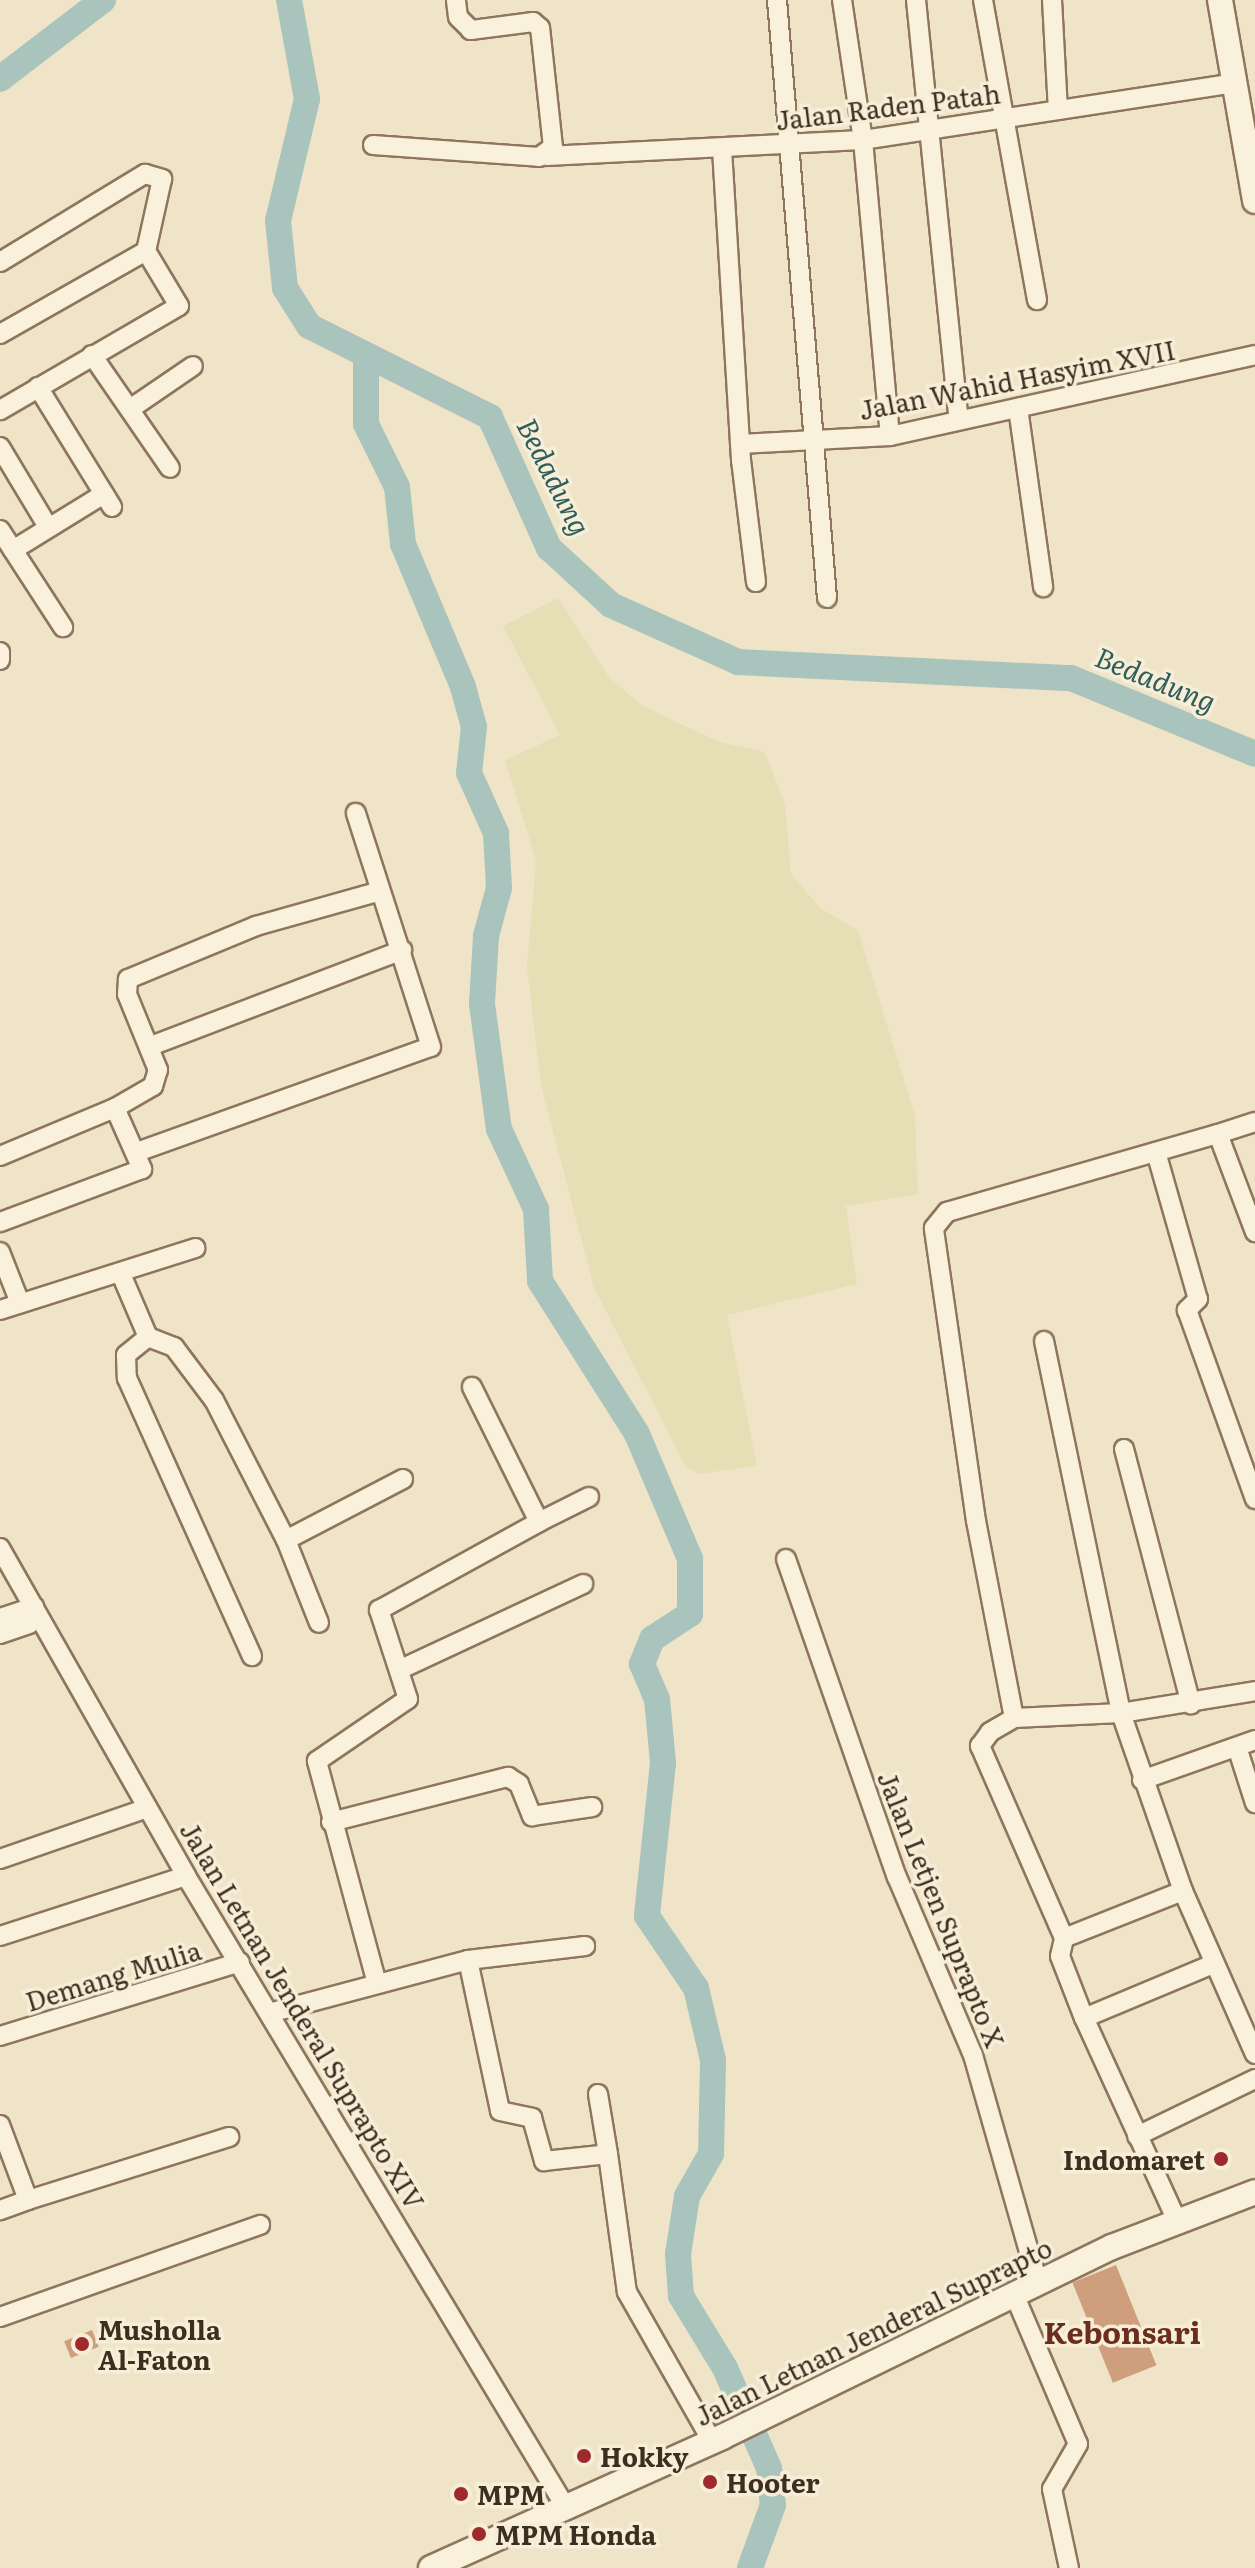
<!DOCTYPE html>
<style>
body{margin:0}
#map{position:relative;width:1255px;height:2568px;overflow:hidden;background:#f0e4c8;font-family:Literata,serif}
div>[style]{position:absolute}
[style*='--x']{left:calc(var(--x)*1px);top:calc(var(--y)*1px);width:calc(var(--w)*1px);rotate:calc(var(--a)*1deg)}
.farmland>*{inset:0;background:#e6deb5}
.river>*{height:26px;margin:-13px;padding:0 13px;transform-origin:13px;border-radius:13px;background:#a9c4bc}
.building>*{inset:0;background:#cf9f7d;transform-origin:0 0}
.roads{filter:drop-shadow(2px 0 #8d765c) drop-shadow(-2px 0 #8d765c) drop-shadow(0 2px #8d765c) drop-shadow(0 -2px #8d765c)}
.street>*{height:18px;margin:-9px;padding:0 9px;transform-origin:9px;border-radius:9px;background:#faf1dc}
.secondary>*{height:24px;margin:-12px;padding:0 12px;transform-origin:12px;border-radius:12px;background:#faf1dc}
.dots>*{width:22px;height:22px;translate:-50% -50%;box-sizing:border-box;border:4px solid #f7eed8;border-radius:50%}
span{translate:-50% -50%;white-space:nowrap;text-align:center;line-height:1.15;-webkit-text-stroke:7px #f7eed8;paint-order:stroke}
.street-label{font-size:26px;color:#3d2e20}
.poi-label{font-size:26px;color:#3d2e20;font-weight:700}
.right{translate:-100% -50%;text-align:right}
.left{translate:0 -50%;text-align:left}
.water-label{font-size:28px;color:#2f5d5a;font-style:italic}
.quarter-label{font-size:30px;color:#6b2e1e;font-weight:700}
</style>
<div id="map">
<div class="farmland">
<i style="clip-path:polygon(558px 598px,609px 677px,641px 705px,719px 742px,765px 752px,785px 804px,791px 874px,820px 908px,858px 930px,915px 1116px,918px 1194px,846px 1206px,857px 1284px,727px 1315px,757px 1466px,698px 1474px,685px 1465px,594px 1288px,541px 1085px,527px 967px,536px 861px,505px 760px,560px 735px,503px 626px)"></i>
</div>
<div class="river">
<i style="--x:289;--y:0;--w:101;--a:79.7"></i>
<i style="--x:307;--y:99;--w:125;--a:103.4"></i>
<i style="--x:278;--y:221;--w:67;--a:84"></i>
<i style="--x:285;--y:288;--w:45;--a:57.7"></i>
<i style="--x:309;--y:326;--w:203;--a:26.7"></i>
<i style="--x:490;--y:417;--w:144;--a:65.8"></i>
<i style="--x:549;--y:548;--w:84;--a:42.6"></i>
<i style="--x:611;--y:605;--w:139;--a:24.2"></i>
<i style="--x:738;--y:662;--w:333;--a:2.8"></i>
<i style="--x:1071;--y:678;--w:199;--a:22.4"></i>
<i style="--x:0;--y:79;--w:130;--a:-37.5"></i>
<i style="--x:366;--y:355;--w:69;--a:90"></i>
<i style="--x:366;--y:424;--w:70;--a:63.8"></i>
<i style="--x:397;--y:487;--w:57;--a:84"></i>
<i style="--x:403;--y:544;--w:155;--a:67.2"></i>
<i style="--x:463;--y:687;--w:41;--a:74.6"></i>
<i style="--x:474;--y:727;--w:46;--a:96.2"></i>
<i style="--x:469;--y:773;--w:66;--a:65.8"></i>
<i style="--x:496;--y:833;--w:55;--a:86.9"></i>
<i style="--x:499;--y:888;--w:50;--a:105.2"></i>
<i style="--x:486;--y:936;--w:68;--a:93.4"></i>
<i style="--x:482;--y:1004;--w:126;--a:82.3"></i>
<i style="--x:499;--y:1129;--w:88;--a:65.2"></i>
<i style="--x:536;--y:1209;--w:72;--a:86.8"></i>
<i style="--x:540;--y:1281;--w:181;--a:57.6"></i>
<i style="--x:637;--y:1434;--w:136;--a:67"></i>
<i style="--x:690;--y:1559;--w:55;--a:90"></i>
<i style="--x:690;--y:1614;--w:45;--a:146.7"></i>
<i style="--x:652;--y:1639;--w:27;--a:112"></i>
<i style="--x:642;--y:1664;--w:38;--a:67"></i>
<i style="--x:657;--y:1699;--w:64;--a:84.6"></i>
<i style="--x:663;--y:1763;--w:154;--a:96"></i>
<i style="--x:647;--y:1916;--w:87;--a:55.8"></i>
<i style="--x:696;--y:1988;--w:74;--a:76.7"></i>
<i style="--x:713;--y:2060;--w:94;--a:91.2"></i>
<i style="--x:711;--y:2154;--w:48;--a:119.7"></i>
<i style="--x:687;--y:2196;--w:59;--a:98.8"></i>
<i style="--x:678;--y:2254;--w:42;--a:85.9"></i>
<i style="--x:681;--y:2296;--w:84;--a:58.6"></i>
<i style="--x:725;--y:2368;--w:109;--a:66.3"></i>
<i style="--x:769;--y:2468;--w:37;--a:84"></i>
<i style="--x:773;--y:2505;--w:67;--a:110.1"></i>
</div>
<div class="building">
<i style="left:1116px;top:2265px;width:108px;height:47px;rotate:68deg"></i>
<i style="left:92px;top:2330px;width:18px;height:30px;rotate:68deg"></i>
</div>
<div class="roads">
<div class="street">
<i style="--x:777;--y:0;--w:600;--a:85.22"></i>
<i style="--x:842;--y:0;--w:142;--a:81.5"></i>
<i style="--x:863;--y:140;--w:297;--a:84.8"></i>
<i style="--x:916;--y:0;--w:422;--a:84.2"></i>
<i style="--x:983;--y:0;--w:305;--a:79.8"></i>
<i style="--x:1052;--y:0;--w:110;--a:86.9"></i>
<i style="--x:373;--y:145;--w:166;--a:4.1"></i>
<i style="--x:539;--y:157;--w:17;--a:-36"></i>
<i style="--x:553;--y:147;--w:120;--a:-96.2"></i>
<i style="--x:540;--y:28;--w:9;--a:-139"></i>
<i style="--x:533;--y:22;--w:63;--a:172.6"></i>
<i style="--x:471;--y:30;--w:18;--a:-135"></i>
<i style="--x:458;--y:17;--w:17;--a:-97"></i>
<i style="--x:722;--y:149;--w:312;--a:86.5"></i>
<i style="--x:741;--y:460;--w:123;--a:83"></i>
<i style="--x:546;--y:156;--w:317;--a:-2.9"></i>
<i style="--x:863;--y:140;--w:375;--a:-8.7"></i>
<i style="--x:0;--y:262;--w:170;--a:-31.3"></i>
<i style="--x:145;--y:174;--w:18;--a:16"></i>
<i style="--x:162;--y:179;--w:74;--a:102.5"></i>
<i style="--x:146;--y:251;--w:64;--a:59"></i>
<i style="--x:179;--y:306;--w:207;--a:149.8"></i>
<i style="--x:0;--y:334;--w:168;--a:-29.6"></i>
<i style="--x:92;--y:355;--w:137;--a:55.4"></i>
<i style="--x:38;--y:387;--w:141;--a:58.3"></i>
<i style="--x:1018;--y:408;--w:181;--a:82"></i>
<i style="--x:130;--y:409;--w:76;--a:-34.3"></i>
<i style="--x:740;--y:444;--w:150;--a:-3.1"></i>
<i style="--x:890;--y:436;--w:374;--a:-12.5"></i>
<i style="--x:0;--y:447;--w:93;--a:59"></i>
<i style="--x:0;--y:530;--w:116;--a:57"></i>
<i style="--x:13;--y:550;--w:107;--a:-31.6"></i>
<i style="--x:0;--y:652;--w:8;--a:90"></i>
<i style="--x:151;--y:1046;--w:269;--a:-20.9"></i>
<i style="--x:115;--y:1108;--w:44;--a:-30.1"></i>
<i style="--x:153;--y:1086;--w:17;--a:-73"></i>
<i style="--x:158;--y:1070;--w:82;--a:-112.2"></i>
<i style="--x:127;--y:994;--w:15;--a:-86"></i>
<i style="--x:128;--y:979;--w:139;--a:-22.5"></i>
<i style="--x:256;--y:926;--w:126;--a:-15.7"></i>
<i style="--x:1218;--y:1134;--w:39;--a:-18"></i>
<i style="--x:137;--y:1152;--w:312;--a:-19.7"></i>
<i style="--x:431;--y:1047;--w:246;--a:-107.8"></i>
<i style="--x:1156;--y:1152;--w:153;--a:74.1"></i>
<i style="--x:1198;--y:1299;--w:16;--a:135"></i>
<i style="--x:1187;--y:1310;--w:201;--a:70.2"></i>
<i style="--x:0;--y:1156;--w:125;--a:-22.7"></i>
<i style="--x:115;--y:1108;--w:67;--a:66.1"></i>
<i style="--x:142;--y:1169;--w:152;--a:159.5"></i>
<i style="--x:0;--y:1252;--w:55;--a:68.6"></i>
<i style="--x:121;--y:1274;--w:69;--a:66.8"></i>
<i style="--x:148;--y:1337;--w:28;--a:21"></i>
<i style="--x:174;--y:1347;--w:66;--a:53"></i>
<i style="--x:214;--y:1400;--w:157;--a:62.8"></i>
<i style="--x:286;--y:1540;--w:89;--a:68.3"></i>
<i style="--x:0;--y:1310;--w:205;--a:-17.6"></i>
<i style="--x:148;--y:1337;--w:28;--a:141"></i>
<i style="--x:126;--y:1355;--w:23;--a:88"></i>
<i style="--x:127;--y:1378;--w:305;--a:65.8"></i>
<i style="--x:1044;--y:1341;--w:380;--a:78.3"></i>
<i style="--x:1121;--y:1713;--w:188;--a:70.8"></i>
<i style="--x:1183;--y:1891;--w:178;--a:66.2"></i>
<i style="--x:1124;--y:1449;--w:264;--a:75.3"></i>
<i style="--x:539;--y:1522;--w:56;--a:-26.6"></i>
<i style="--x:286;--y:1540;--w:132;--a:-27.5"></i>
<i style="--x:0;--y:1548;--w:377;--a:60.4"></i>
<i style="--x:186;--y:1876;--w:735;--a:58.97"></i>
<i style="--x:786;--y:1559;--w:337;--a:70.8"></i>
<i style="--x:897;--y:1877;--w:194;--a:66.9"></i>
<i style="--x:973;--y:2055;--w:237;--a:74.1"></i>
<i style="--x:0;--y:1618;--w:36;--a:-18"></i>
<i style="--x:0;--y:1634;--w:31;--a:-19"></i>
<i style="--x:403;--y:1668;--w:199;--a:-25"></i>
<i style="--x:1014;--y:1718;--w:107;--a:-2.7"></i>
<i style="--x:1121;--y:1713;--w:136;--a:-9.3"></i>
<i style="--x:1237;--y:1747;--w:59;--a:72.2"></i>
<i style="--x:1142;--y:1780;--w:120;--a:-19.5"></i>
<i style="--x:331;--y:1822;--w:183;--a:-14.3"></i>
<i style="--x:508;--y:1777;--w:13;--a:32"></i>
<i style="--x:519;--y:1784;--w:35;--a:68"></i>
<i style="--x:532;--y:1816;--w:61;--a:-8.5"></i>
<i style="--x:0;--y:1859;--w:156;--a:-19.1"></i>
<i style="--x:0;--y:1936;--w:195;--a:-17.9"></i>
<i style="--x:1064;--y:1938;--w:128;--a:-21.6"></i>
<i style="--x:468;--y:1960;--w:154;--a:78"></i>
<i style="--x:500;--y:2111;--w:33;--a:12"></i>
<i style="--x:532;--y:2118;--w:45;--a:74.4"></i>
<i style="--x:544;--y:2161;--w:64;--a:-6.2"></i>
<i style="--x:608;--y:2154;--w:139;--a:82.2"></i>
<i style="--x:627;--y:2292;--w:172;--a:60.3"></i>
<i style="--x:376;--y:1980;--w:227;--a:-105.1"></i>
<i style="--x:317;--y:1761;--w:110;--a:-34.3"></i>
<i style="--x:408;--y:1699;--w:94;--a:-108"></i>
<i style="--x:379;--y:1610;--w:183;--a:-28.8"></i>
<i style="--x:539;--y:1522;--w:151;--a:-116.4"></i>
<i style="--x:273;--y:2012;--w:202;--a:-14.9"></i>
<i style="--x:468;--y:1960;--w:118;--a:-6.8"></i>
<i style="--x:1084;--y:2018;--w:140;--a:-22.7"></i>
<i style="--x:0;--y:2036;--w:251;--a:-17.1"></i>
<i style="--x:598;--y:2094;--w:61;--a:80.5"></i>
<i style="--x:0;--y:2125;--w:80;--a:69.5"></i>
<i style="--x:28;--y:2200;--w:30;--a:160"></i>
<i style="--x:1137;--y:2136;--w:131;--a:-25.8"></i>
<i style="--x:28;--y:2200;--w:211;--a:-17.4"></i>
<i style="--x:1178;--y:2223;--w:226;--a:-114.6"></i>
<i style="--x:1084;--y:2018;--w:66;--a:-111.2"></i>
<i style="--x:1060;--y:1956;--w:18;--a:-77"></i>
<i style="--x:1064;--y:1938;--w:210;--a:-113.6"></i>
<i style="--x:980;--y:1746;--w:17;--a:-54"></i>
<i style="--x:990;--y:1732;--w:28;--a:-30"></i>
<i style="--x:1014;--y:1718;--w:201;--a:-100.9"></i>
<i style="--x:976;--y:1521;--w:296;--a:-98.2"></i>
<i style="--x:934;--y:1228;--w:21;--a:-51"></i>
<i style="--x:947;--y:1212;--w:282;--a:-16.1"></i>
<i style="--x:1218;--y:1134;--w:105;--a:69.3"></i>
<i style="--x:1014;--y:2294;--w:163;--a:66.9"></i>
<i style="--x:1078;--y:2444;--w:52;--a:120"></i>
<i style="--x:1052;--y:2489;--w:81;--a:77.9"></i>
<i style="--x:0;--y:2317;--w:276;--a:-19.5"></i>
</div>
<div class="secondary">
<i style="--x:1220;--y:0;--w:204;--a:80.1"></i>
<i style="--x:431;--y:2568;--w:319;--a:-24.2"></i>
<i style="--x:722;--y:2437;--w:434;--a:-26"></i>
<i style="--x:1112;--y:2247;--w:153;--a:-21"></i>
</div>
</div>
<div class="dots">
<i style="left:1221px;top:2159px;background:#9e2a2b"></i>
<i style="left:82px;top:2344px;background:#9e2a2b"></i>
<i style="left:584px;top:2456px;background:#9e2a2b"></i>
<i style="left:710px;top:2482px;background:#9e2a2b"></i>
<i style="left:461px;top:2494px;background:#9e2a2b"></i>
<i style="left:479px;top:2534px;background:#9e2a2b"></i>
</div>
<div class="street-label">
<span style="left:888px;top:106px;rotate:-7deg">Jalan Raden Patah</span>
<span style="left:1017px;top:379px;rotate:-11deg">Jalan Wahid Hasyim XVII</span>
<span style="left:942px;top:1909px;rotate:68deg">Jalan Letjen Suprapto X</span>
<span style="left:113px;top:1975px;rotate:-17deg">Demang Mulia</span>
<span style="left:303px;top:2015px;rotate:59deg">Jalan Letnan Jenderal Suprapto XIV</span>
<span style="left:873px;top:2331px;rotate:-26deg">Jalan Letnan Jenderal Suprapto</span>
</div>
<div class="poi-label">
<span class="right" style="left:1205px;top:2159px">Indomaret</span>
<span class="left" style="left:98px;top:2344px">Musholla<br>Al-Faton</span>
<span class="left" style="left:600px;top:2456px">Hokky</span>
<span class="left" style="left:726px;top:2482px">Hooter</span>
<span class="left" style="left:477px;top:2494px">MPM</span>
<span class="left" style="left:495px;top:2534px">MPM Honda</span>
</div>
<div class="water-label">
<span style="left:555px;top:476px;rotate:63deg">Bedadung</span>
<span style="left:1156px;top:678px;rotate:22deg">Bedadung</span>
</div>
<div class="quarter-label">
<span style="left:1122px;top:2331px">Kebonsari</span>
</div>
</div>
